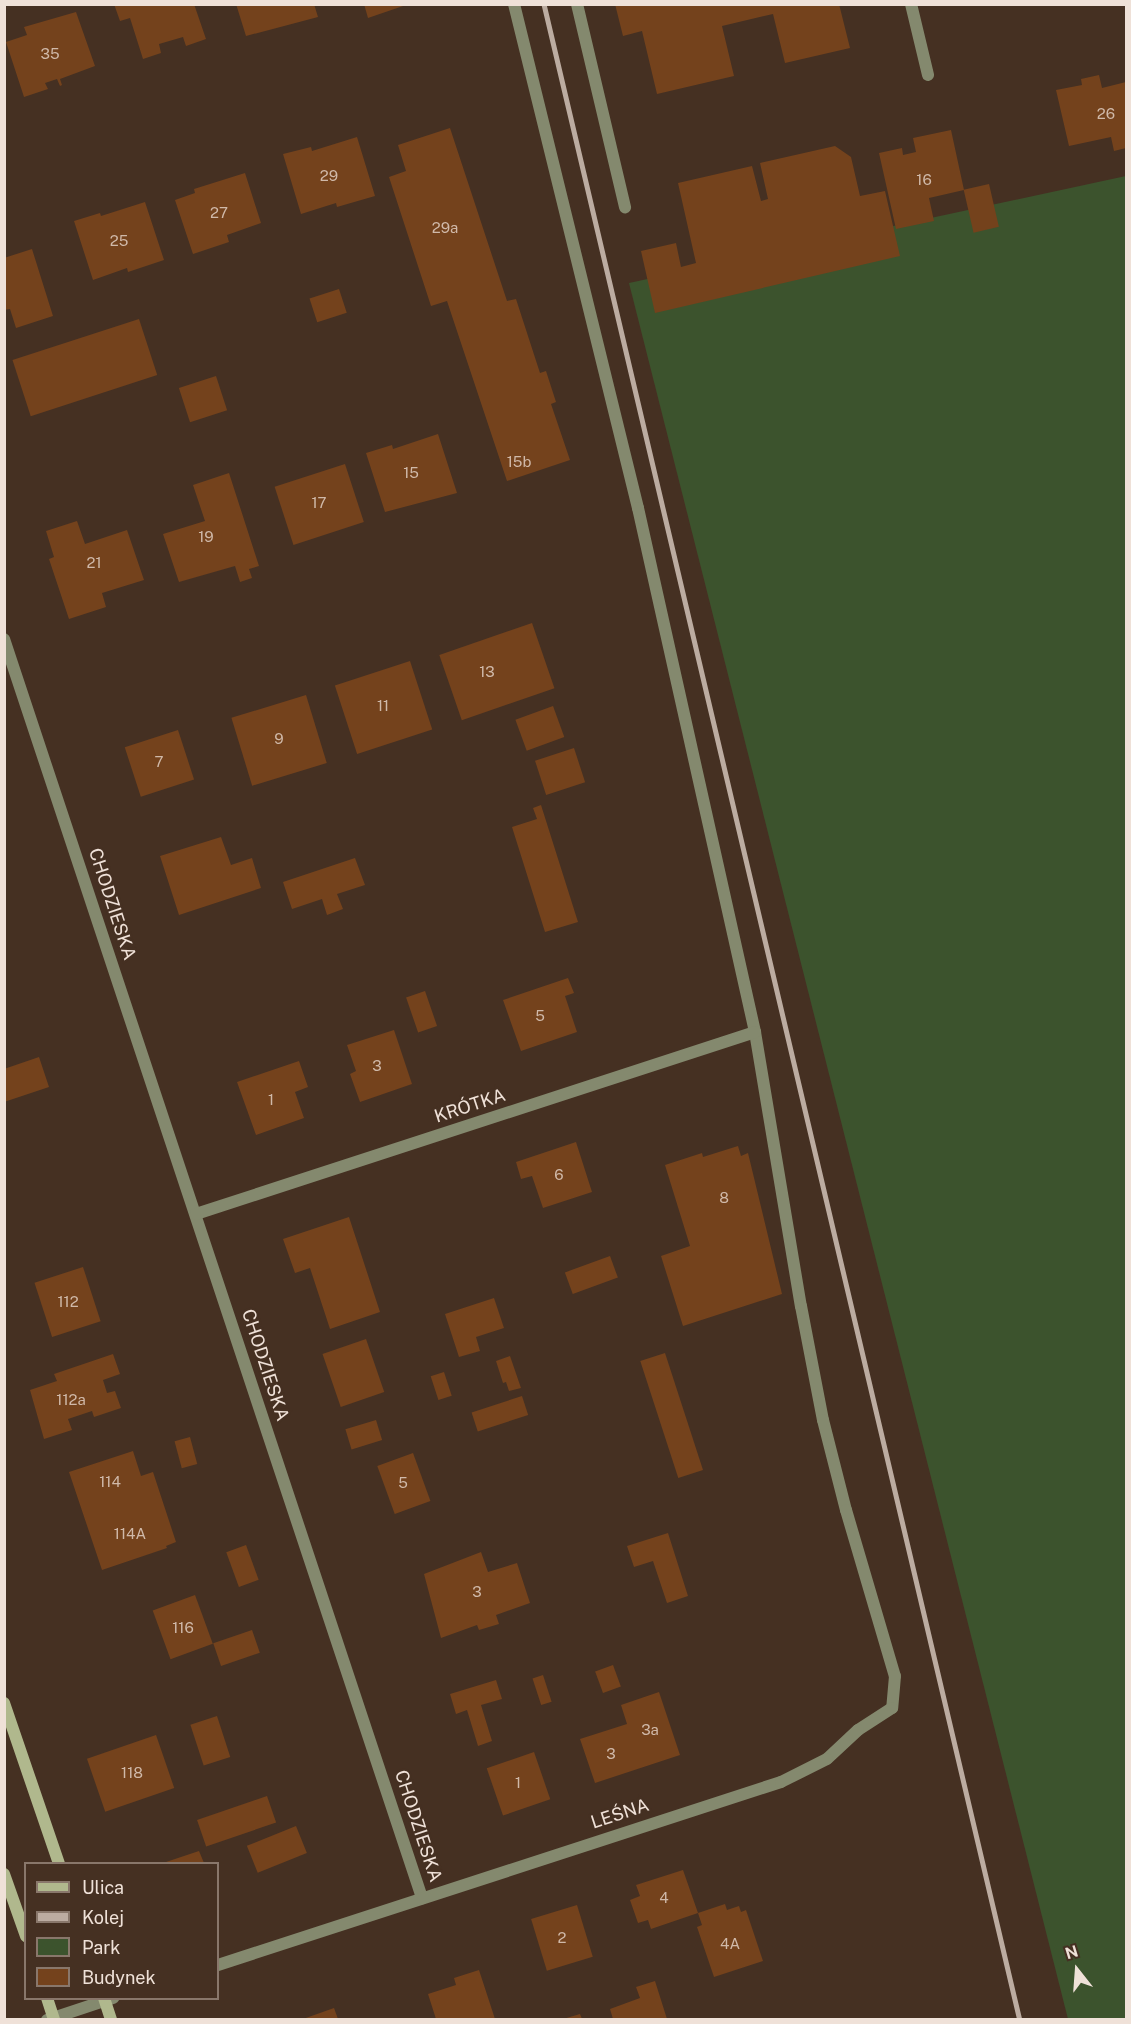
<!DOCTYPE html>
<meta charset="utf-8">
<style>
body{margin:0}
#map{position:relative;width:1131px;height:2024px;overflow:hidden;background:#453022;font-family:"Public Sans",sans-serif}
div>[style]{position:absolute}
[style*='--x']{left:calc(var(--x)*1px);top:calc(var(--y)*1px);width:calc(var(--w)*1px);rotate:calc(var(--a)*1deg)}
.green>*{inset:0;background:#3c532d}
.building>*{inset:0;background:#74421c;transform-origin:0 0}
.service>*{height:12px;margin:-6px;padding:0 6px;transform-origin:6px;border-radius:6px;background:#84896e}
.minor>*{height:12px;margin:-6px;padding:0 6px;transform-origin:6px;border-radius:6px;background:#84896e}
.secondary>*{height:12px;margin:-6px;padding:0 6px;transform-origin:6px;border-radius:6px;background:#b0b88d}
.rail>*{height:4.5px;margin:-2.25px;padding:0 2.25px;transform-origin:2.25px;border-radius:2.25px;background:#bcaca1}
span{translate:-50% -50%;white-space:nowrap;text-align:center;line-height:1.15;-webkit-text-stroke:4.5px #453022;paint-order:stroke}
.number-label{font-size:15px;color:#d0b9a9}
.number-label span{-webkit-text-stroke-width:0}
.street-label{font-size:18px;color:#efe1d8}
.frame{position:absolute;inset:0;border:6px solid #efe1d8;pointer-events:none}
.legend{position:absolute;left:24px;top:1862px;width:195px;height:138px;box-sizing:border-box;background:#453022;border:2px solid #89776b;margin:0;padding:8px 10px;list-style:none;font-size:18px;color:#efe1d8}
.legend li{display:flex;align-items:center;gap:12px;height:30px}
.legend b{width:30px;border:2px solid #89776b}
.north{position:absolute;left:1047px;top:1940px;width:60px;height:60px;-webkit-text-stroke:4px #453022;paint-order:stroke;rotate:343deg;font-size:16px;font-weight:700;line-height:24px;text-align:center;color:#efe1d8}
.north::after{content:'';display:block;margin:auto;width:21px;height:27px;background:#efe1d8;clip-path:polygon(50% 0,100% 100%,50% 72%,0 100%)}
</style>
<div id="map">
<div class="green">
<i style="clip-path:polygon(1126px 176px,1126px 2019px,1068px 2019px,629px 283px)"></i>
</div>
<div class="building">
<i style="clip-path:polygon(114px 4px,194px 4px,206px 39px,186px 46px,183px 37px,159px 44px,161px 53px,143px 59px,130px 18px,120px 21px)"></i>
<i style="clip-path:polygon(236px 4px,314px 4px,318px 17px,246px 36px)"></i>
<i style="clip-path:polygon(364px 4px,406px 4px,406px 5px,368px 18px)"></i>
<i style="clip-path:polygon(615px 4px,839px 4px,850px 48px,785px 63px,773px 14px,722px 26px,734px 76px,657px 94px,642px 31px,623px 36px)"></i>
<i style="clip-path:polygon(76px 12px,95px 66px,60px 79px,62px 85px,60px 86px,57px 79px,45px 83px,48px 89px,24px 97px,6px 42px,27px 35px,24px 27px)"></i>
<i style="clip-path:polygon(1099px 75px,1102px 88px,1126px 82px,1126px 148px,1114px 151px,1111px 137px,1069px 146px,1056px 90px,1082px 85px,1081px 79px)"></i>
<i style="clip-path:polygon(450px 128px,507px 301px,516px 299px,540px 373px,546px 371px,556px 402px,551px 404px,570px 460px,507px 481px,447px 301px,431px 306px,389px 177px,406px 171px,398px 145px)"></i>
<i style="clip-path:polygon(951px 130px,964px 190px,929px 198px,934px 221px,896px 229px,879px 153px,902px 148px,903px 155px,916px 152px,913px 138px)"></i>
<i style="clip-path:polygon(357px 137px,375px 196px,337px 207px,336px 203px,301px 214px,283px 154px,311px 147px,312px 151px)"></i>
<i style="clip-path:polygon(835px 146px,851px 157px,860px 196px,885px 191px,900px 256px,655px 313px,641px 251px,676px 243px,681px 267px,696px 263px,678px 183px,752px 166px,761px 201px,768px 199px,760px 163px)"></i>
<i style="clip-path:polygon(245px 173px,261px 223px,227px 235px,229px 242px,193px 254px,175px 200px,195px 193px,194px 189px)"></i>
<i style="left:989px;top:184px;width:44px;height:26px;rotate:77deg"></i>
<i style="clip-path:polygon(145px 202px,164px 260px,128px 272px,127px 268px,93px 280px,74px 221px,100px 213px,101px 216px)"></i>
<i style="clip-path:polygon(32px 249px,53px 316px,16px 328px,10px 309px,4px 310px,4px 258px)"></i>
<i style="left:339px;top:289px;width:25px;height:31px;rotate:72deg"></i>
<i style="left:139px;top:319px;width:59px;height:133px;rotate:72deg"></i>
<i style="left:216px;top:376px;width:36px;height:39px;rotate:72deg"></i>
<i style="clip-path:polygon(438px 434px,457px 493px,385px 512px,366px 453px,392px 445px,393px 449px)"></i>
<i style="left:345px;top:464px;width:61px;height:74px;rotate:72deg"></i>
<i style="clip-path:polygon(229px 473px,259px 566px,249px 569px,252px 578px,240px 582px,235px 566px,179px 582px,163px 534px,205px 521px,193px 485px)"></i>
<i style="clip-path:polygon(77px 521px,85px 544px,127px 530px,144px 580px,102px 593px,106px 607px,69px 619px,49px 559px,54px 557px,46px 531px)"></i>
<i style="left:532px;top:623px;width:69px;height:98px;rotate:71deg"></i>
<i style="left:410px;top:661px;width:72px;height:79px;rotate:72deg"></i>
<i style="left:306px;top:695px;width:71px;height:78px;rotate:73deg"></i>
<i style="left:553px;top:706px;width:33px;height:40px;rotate:70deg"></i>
<i style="left:178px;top:730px;width:52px;height:56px;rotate:72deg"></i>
<i style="left:574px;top:748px;width:36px;height:41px;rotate:72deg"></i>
<i style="clip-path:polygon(541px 805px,578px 922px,545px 932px,512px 827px,537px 819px,533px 808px)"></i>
<i style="clip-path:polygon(221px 837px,231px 865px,252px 858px,261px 888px,179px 915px,160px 856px)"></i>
<i style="clip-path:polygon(355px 858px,365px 885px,337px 894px,343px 909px,327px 915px,322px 899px,292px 909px,283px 882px)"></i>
<i style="clip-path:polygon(568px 978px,574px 993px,565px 996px,577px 1032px,521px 1051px,503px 1000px)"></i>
<i style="left:425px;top:991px;width:37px;height:20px;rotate:71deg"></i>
<i style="clip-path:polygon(394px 1030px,412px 1084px,360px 1102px,350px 1074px,356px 1071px,347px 1045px)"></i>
<i style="clip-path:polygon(39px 1057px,49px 1087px,4px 1102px,4px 1069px)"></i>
<i style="clip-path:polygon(299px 1061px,308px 1087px,295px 1092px,304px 1118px,256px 1135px,237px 1082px)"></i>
<i style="clip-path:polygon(576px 1142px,592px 1192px,543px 1208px,532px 1176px,521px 1179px,516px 1162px)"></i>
<i style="clip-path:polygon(738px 1146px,741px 1156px,748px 1153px,782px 1294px,683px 1326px,661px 1256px,690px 1246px,665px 1165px,702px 1153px,703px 1157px)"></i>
<i style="clip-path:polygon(349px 1217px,380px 1312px,330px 1329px,310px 1268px,295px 1273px,283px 1239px)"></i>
<i style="left:610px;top:1256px;width:23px;height:48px;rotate:70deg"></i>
<i style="left:83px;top:1267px;width:57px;height:51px;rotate:72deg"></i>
<i style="clip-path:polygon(494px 1298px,504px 1328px,476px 1337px,480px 1351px,459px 1357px,445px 1314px)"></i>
<i style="left:366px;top:1339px;width:56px;height:46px;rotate:71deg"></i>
<i style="left:665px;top:1353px;width:123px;height:26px;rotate:72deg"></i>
<i style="clip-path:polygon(113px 1354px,120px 1374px,103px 1380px,107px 1393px,115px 1391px,121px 1408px,94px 1417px,92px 1411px,68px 1419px,72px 1430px,44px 1439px,30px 1390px,57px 1381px,54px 1374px)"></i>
<i style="clip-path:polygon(510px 1356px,521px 1388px,509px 1391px,506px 1382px,503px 1383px,496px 1361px)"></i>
<i style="left:444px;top:1372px;width:25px;height:14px;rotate:72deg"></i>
<i style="left:522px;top:1396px;width:20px;height:53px;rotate:72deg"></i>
<i style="left:376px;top:1420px;width:21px;height:32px;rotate:73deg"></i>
<i style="left:190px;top:1437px;width:28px;height:16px;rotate:75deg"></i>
<i style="clip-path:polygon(133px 1451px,141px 1476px,153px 1472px,176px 1542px,166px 1546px,167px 1548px,102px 1570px,69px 1472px)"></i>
<i style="left:413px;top:1453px;width:51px;height:38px;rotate:70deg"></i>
<i style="clip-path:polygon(668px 1533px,688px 1596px,667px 1603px,653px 1561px,634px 1567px,627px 1546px)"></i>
<i style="left:246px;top:1545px;width:37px;height:21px;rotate:70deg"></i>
<i style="clip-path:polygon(481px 1552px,488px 1572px,517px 1563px,530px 1603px,496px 1615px,499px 1624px,479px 1630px,477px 1625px,441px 1638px,424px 1574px)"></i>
<i style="left:195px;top:1595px;width:52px;height:45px;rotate:70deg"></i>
<i style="left:252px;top:1630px;width:24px;height:41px;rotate:71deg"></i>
<i style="left:613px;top:1665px;width:23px;height:19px;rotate:70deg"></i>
<i style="left:543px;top:1675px;width:28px;height:11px;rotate:72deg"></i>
<i style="clip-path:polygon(496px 1680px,502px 1699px,481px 1705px,492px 1741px,478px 1746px,467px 1710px,456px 1714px,450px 1694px)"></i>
<i style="clip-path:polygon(659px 1692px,680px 1755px,595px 1783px,580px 1739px,627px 1724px,621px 1705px)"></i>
<i style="left:217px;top:1716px;width:43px;height:28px;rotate:72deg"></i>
<i style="left:156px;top:1735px;width:56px;height:73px;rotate:71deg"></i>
<i style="left:534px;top:1752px;width:50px;height:50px;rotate:71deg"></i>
<i style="left:267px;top:1796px;width:28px;height:74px;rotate:71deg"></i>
<i style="left:296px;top:1826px;width:29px;height:53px;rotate:68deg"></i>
<i style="clip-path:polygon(199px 1851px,204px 1863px,163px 1863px)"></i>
<i style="clip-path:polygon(683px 1870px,698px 1913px,651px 1929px,648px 1920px,638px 1923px,630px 1900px,640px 1896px,636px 1885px)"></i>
<i style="clip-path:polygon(725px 1904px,727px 1910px,739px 1906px,741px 1912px,746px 1910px,763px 1961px,714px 1977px,697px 1927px,702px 1925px,698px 1913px)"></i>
<i style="left:577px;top:1905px;width:54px;height:48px;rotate:73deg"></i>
<i style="clip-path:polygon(479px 1970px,495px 2019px,436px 2019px,428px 1994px,456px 1985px,454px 1978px)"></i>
<i style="clip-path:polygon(655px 1981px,667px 2019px,613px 2019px,610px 2009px,640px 1998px,636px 1987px)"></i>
<i style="clip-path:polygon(334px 2008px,338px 2019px,303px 2019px)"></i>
<i style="clip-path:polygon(580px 2014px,582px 2019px,563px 2019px)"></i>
</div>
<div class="service">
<i style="--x:514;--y:4;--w:519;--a:76.18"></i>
<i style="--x:638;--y:508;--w:537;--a:77.41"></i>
<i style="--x:755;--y:1032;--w:278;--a:80.5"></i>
<i style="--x:801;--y:1306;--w:116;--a:79.1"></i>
<i style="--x:823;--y:1420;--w:93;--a:75.7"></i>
<i style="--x:846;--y:1510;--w:173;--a:73.6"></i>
<i style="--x:895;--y:1676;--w:32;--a:95"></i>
<i style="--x:892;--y:1708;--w:40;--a:147.1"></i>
<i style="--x:858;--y:1730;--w:42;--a:136.9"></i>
<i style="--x:577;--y:4;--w:209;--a:76.7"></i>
</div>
<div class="minor">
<i style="--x:911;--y:4;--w:73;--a:76.5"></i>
<i style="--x:4;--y:639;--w:1327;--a:71.63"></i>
<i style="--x:196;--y:1214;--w:588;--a:-18.03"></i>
<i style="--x:218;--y:1965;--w:592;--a:-18.01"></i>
<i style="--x:781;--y:1782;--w:51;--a:-26.6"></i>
<i style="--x:47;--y:2020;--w:70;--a:-18.4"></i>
</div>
<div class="secondary">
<i style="--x:4;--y:1703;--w:170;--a:71.1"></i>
<i style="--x:4;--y:1874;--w:66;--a:70.5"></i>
<i style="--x:47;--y:1998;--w:23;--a:72"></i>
<i style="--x:104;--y:1998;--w:23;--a:72"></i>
</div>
<div class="rail">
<i style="--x:544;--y:4;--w:2071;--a:76.72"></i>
</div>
<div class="number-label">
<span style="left:50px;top:54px">35</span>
<span style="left:1106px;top:114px">26</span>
<span style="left:329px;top:176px">29</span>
<span style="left:924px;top:180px">16</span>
<span style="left:219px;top:213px">27</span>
<span style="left:445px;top:228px">29a</span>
<span style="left:119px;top:241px">25</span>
<span style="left:519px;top:462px">15b</span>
<span style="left:411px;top:473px">15</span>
<span style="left:319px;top:503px">17</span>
<span style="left:206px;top:537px">19</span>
<span style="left:94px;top:563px">21</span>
<span style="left:487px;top:672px">13</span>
<span style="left:383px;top:706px">11</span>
<span style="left:279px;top:739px">9</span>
<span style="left:159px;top:762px">7</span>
<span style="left:540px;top:1016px">5</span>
<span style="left:377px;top:1066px">3</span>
<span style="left:271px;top:1100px">1</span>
<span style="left:559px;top:1175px">6</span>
<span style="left:724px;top:1198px">8</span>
<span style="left:68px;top:1302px">112</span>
<span style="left:71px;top:1400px">112a</span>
<span style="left:110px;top:1482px">114</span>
<span style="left:403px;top:1483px">5</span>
<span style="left:130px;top:1534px">114A</span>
<span style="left:477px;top:1592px">3</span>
<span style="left:183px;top:1628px">116</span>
<span style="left:650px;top:1730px">3a</span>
<span style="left:611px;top:1754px">3</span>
<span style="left:132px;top:1773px">118</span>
<span style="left:518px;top:1783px">1</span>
<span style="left:664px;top:1898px">4</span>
<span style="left:562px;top:1938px">2</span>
<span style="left:730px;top:1944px">4A</span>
</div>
<div class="street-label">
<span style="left:112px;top:904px;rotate:72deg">CHODZIESKA</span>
<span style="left:470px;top:1106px;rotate:-18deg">KRÓTKA</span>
<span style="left:265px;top:1365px;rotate:72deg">CHODZIESKA</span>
<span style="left:620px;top:1814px;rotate:-18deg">LEŚNA</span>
<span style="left:418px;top:1826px;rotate:72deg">CHODZIESKA</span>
</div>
<div class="frame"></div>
<ul class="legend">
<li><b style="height:8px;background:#b0b88d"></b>Ulica</li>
<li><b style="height:8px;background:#bcaca1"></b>Kolej</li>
<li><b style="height:16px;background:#3c532d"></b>Park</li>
<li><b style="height:16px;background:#74421c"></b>Budynek</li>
</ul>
<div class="north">N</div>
</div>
